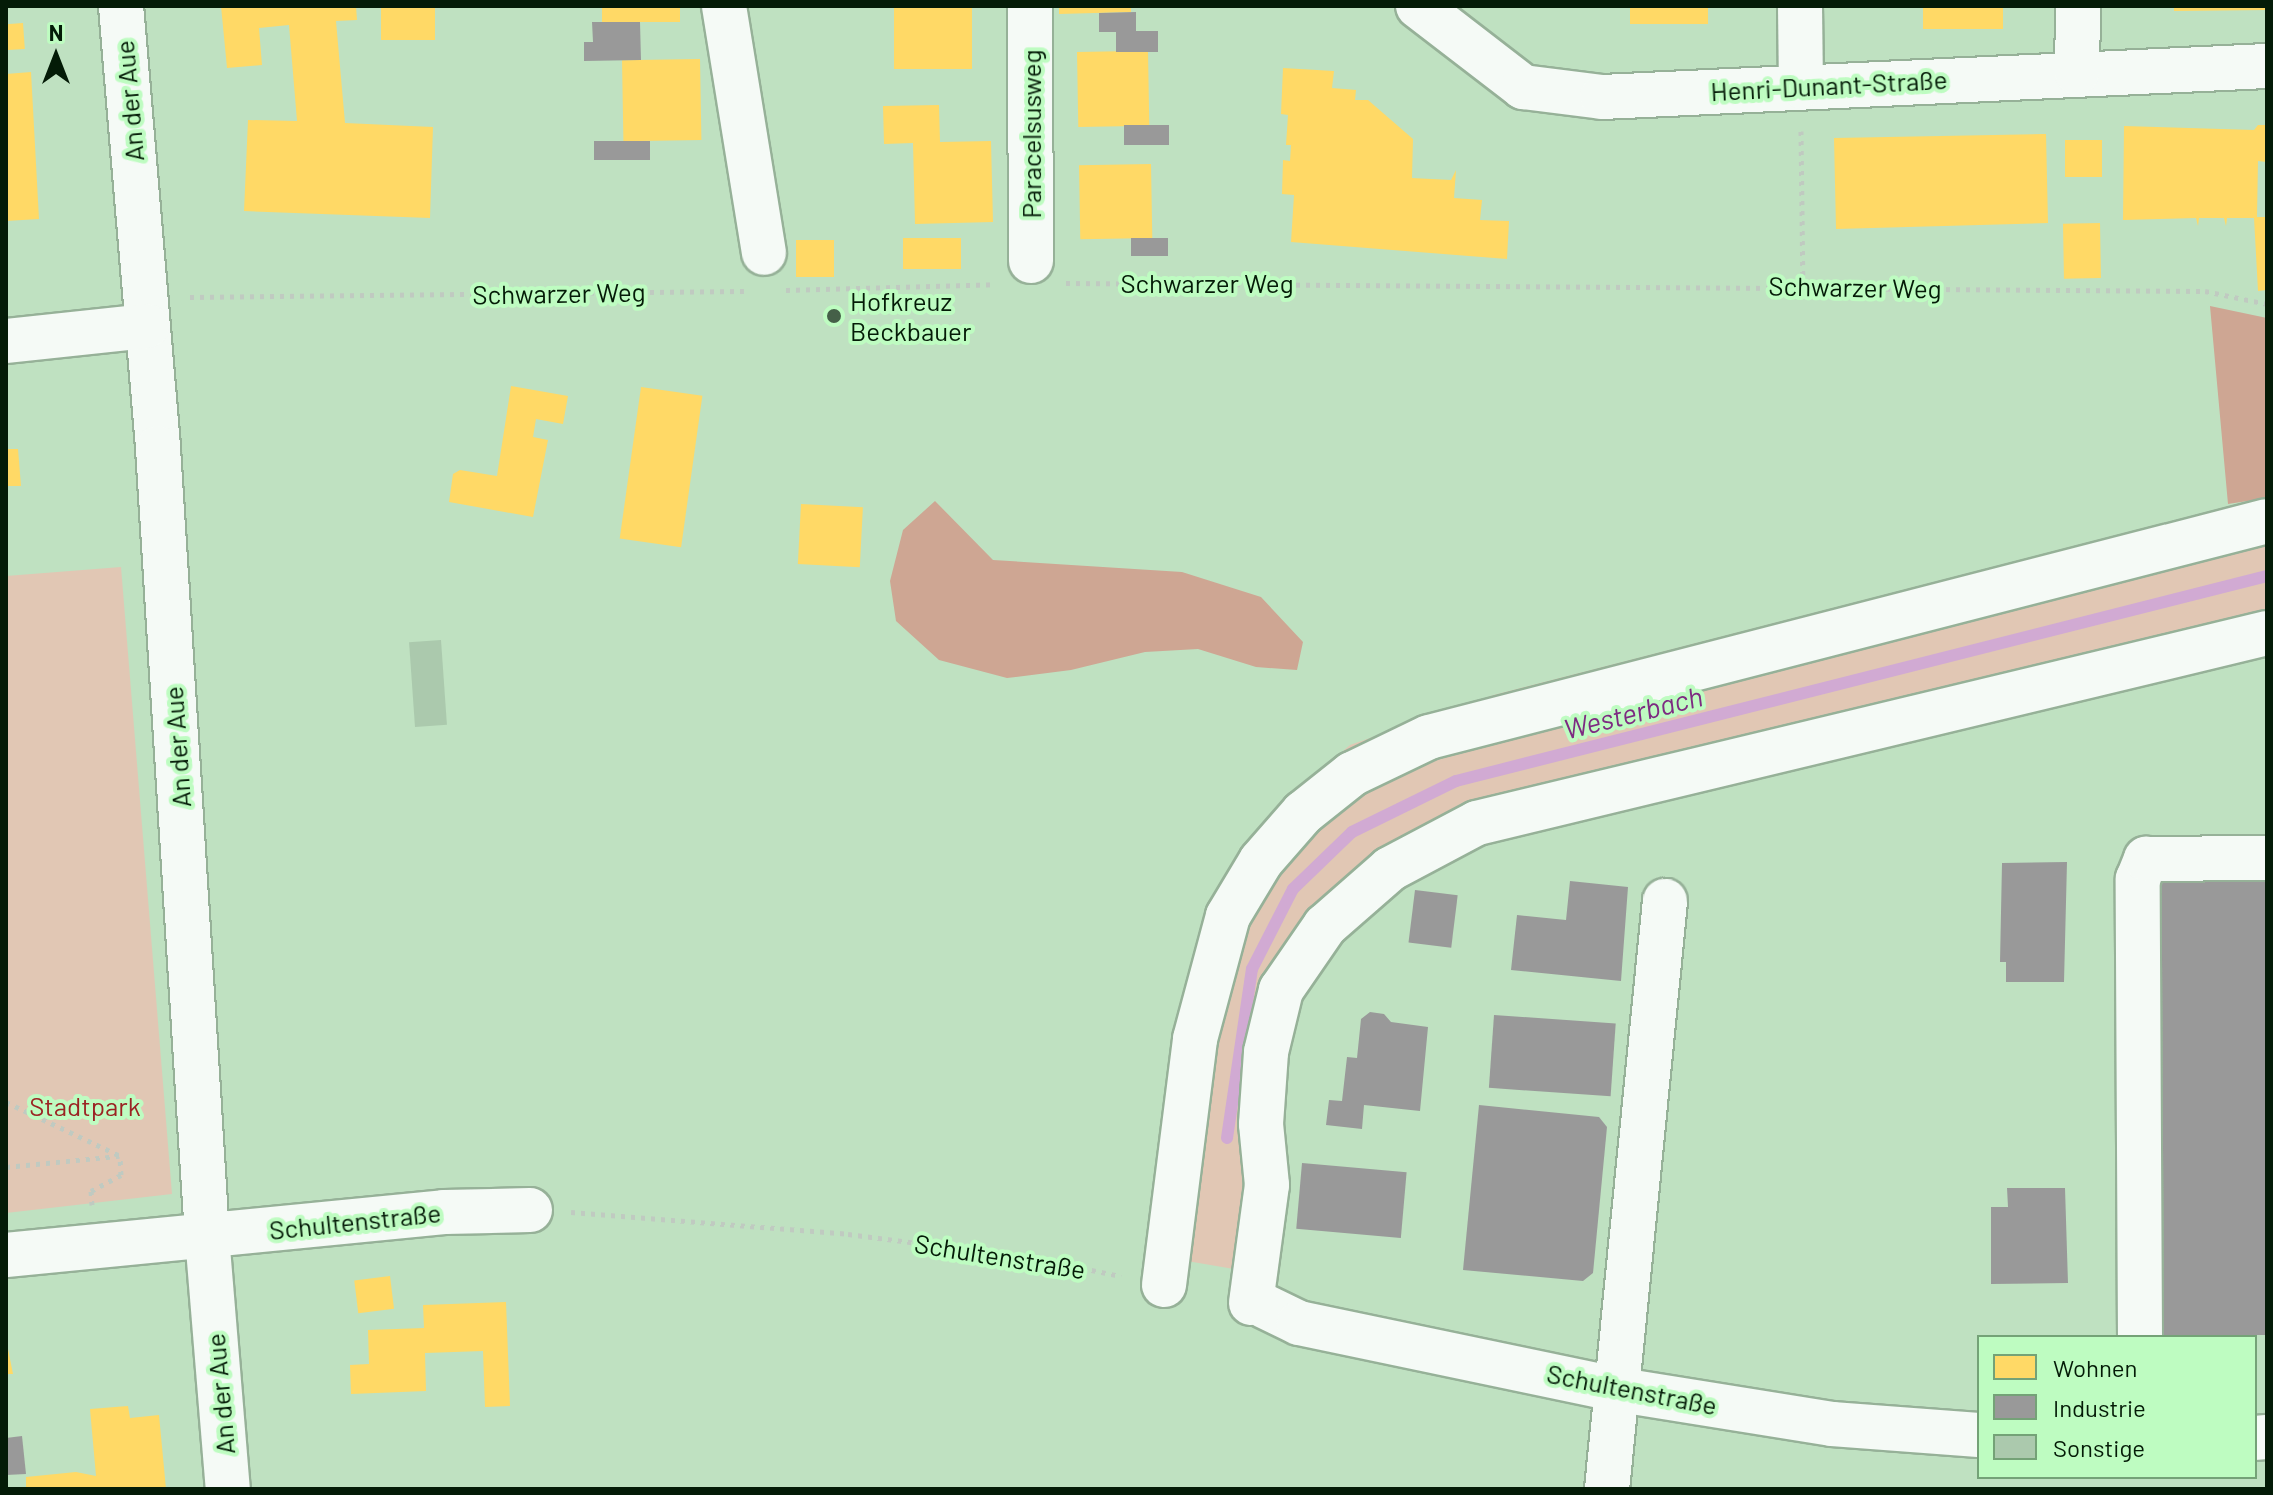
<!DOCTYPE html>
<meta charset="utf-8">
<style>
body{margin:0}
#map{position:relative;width:2273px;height:1495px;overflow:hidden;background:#bfe1c1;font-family:Barlow,sans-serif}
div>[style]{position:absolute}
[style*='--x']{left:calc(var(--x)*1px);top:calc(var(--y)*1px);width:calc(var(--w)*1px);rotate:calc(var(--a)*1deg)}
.green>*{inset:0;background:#e1c7b4}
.forest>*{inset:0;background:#cea693}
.homes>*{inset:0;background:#ffd966;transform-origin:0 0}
.industry>*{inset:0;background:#999;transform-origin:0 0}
.stream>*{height:12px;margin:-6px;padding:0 6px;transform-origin:6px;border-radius:6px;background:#d1aad3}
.building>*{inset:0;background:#abc9ad;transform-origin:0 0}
.path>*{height:5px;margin-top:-2.5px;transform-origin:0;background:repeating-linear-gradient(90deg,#c0cac1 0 4px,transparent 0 10px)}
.roads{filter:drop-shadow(2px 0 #96b198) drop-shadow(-2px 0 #96b198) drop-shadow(0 2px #96b198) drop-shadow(0 -2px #96b198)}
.minor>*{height:44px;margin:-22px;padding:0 22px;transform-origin:22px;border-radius:22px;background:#f5faf6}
.dots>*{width:22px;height:22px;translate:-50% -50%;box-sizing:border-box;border:4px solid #befcc1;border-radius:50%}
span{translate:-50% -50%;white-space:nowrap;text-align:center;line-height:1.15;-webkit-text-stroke:8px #befcc1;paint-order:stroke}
.street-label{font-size:26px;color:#041b07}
.poi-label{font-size:26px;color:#041b07}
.left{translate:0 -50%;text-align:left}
.park-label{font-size:26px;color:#9b2323}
.water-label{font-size:28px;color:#7d2b81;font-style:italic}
.frame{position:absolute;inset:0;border:8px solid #041b07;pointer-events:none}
.legend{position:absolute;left:1977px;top:1335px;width:280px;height:144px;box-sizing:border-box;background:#befcc1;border:2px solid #74a277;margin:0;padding:10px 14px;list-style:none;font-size:24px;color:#041b07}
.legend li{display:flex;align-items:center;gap:16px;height:40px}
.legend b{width:40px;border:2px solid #74a277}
.north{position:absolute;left:16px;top:16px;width:80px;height:80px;-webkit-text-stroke:6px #befcc1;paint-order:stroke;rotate:0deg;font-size:22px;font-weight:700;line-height:32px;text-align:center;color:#041b07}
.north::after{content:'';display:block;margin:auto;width:28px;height:36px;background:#041b07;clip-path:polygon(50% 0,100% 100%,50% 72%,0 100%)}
</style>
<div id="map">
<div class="green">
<i style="clip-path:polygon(2267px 497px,2267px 649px,1478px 838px,1386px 892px,1299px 982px,1283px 1036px,1269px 1275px,1146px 1254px,1205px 911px,1269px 816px,1350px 745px,1494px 695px)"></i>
<i style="clip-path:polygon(121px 567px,172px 1194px,6px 1213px,6px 576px)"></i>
</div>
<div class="forest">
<i style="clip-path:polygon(2210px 306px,2267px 318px,2267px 498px,2228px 504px)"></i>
<i style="clip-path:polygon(935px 501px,993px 560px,1182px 572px,1261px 597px,1303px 642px,1297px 670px,1256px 667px,1198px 649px,1145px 652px,1071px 670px,1007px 678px,939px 660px,896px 621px,890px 581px,903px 530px)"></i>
</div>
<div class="homes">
<i style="clip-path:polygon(221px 6px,356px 6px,357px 20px,336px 21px,345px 123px,433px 127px,430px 218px,244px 211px,248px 120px,297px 121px,289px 25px,259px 28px,262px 65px,227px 68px)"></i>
<i style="left:381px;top:6px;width:54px;height:34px"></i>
<i style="left:602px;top:6px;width:78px;height:16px"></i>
<i style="left:894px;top:6px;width:78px;height:63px"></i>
<i style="clip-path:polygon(1059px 6px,1131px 6px,1131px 12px,1059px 14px)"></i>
<i style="left:1630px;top:6px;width:78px;height:18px"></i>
<i style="left:1923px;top:6px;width:80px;height:23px"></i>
<i style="clip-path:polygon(2174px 6px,2267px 6px,2267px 10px,2174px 11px)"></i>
<i style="left:23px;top:23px;width:26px;height:17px;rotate:86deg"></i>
<i style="left:1077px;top:52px;width:71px;height:75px;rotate:-1deg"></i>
<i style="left:700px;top:59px;width:81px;height:78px;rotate:89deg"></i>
<i style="clip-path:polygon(1283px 68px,1334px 71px,1332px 88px,1356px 90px,1355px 100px,1368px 100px,1413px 139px,1412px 178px,1451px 180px,1456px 170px,1454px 198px,1482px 200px,1480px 220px,1509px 221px,1507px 259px,1291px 242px,1294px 195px,1282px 194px,1283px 160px,1290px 161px,1291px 145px,1286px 145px,1288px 115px,1281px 114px)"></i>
<i style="clip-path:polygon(31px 72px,39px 219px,6px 221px,6px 74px)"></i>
<i style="clip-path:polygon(939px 105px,940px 142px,991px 141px,993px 222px,915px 224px,913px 143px,884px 144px,883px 106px)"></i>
<i style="clip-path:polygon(2258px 125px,2267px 125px,2267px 162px,2258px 161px,2257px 217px,2267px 217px,2267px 290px,2258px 291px,2254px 218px,2227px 218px,2226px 226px,2224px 218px,2199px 218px,2198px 226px,2196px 218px,2123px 220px,2124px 126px,2254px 130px)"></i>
<i style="clip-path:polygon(2043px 134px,2046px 134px,2048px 223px,1836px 229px,1834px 138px)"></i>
<i style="left:2065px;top:140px;width:37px;height:37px"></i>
<i style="left:1151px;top:164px;width:74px;height:72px;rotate:89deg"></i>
<i style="left:2100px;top:223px;width:55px;height:37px;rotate:89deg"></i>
<i style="left:961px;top:238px;width:31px;height:58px;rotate:90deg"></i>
<i style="left:796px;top:240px;width:38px;height:37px"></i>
<i style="clip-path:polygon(511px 386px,568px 396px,563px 424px,536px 419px,533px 437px,548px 440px,533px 517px,449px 502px,453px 474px,460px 470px,497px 476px)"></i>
<i style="left:641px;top:387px;width:62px;height:153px;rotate:8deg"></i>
<i style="clip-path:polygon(6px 449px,18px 449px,21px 486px,6px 486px)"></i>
<i style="left:801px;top:504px;width:62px;height:60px;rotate:3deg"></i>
<i style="left:390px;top:1276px;width:33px;height:36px;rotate:83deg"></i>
<i style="clip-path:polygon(506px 1302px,510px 1406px,485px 1407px,483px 1351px,425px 1353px,426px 1391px,351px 1394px,350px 1365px,369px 1364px,368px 1330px,424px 1328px,423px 1305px)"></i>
<i style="clip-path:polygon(6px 1339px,13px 1374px,6px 1374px)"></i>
<i style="clip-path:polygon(128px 1406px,130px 1418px,159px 1415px,166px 1489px,26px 1489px,26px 1477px,76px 1472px,96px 1476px,90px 1409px)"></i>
</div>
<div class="industry">
<i style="clip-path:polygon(1136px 12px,1136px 31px,1158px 31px,1158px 52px,1116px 52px,1116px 32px,1099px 32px,1099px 13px)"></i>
<i style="clip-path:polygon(592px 22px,640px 22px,641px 60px,584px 61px,584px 42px,593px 42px)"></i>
<i style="left:1124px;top:125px;width:45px;height:20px"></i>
<i style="left:650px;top:141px;width:19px;height:56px;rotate:90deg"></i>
<i style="left:1168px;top:238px;width:18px;height:37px;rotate:90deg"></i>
<i style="clip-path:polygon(2067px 862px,2064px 982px,2006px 982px,2006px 962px,2000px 962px,2002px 863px)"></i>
<i style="left:2267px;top:878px;width:457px;height:113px;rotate:90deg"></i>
<i style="clip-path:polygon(1570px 881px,1628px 887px,1621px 981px,1511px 970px,1517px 915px,1566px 920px)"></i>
<i style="left:1415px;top:890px;width:43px;height:53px;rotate:7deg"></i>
<i style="clip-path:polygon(1370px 1012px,1384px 1014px,1391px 1022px,1428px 1027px,1420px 1111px,1364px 1105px,1362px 1129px,1326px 1125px,1329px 1100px,1342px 1101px,1347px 1057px,1357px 1058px,1361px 1019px)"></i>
<i style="left:1494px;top:1015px;width:122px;height:73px;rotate:4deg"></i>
<i style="clip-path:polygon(1479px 1105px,1599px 1117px,1607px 1127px,1593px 1273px,1583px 1281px,1463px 1270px)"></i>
<i style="left:1302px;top:1163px;width:105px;height:66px;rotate:5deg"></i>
<i style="clip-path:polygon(2007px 1188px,2065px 1188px,2068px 1283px,1991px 1284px,1991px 1207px,2008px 1207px)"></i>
<i style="clip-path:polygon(22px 1436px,26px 1474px,6px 1475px,6px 1438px)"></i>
</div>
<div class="stream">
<i style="--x:1227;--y:1138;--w:171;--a:-81.6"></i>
<i style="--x:1252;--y:969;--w:90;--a:-62.9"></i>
<i style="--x:1293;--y:889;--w:82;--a:-44"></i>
<i style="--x:1352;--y:832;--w:116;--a:-26.1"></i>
<i style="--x:1456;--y:781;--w:837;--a:-14.19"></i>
</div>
<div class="building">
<i style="left:441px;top:640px;width:85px;height:32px;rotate:86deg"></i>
</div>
<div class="path">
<i style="--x:1801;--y:131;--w:155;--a:89.3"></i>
<i style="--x:1066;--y:283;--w:1139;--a:0.4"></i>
<i style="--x:2205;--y:291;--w:63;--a:11.8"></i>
<i style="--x:786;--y:290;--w:210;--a:-1.6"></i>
<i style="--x:190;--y:297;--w:554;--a:-0.62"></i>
<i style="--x:6;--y:1102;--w:126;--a:25.3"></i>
<i style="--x:6;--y:1167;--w:114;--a:-5.6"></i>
<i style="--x:92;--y:1205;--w:14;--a:-94"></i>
<i style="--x:91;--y:1191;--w:34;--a:-28"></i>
<i style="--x:121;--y:1175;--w:19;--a:-93"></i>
<i style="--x:571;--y:1212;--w:278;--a:4.5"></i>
<i style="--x:848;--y:1234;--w:187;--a:7.4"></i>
<i style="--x:1033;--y:1258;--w:90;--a:11.6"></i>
</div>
<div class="roads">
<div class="minor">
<i style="--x:121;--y:6;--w:444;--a:85.2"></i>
<i style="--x:158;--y:448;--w:790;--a:86.44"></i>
<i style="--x:207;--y:1236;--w:254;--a:85.3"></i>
<i style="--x:724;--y:6;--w:250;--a:80.8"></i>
<i style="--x:1030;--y:6;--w:255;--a:89.8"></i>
<i style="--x:1418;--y:6;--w:133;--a:37.6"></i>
<i style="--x:1523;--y:87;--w:80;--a:7.2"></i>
<i style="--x:1602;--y:97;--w:666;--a:-2.67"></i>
<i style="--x:1800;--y:6;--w:80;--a:89.3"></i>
<i style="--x:2077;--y:73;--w:67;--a:-89.1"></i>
<i style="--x:6;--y:341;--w:142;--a:-6.1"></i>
<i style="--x:6;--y:1255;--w:440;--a:-5.6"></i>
<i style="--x:444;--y:1212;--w:86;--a:-1.3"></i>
<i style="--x:1164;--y:1285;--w:248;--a:-82.8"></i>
<i style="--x:1195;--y:1039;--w:127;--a:-75"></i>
<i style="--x:1228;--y:916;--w:64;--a:-59"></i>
<i style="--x:1261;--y:861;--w:64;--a:-48.8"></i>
<i style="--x:1303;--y:813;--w:63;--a:-38.5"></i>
<i style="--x:1352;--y:774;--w:85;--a:-25.7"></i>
<i style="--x:1429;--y:737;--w:865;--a:-14.45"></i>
<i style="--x:1251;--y:1303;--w:119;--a:-82.3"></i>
<i style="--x:1267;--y:1185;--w:61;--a:-95.6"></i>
<i style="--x:1261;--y:1124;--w:72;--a:-86"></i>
<i style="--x:1266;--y:1052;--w:64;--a:-76.4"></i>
<i style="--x:1281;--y:990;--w:78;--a:-55.5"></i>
<i style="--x:1325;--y:926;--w:86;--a:-41.2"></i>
<i style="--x:1390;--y:869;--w:98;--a:-27.9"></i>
<i style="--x:1477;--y:823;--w:813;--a:-13.52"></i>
<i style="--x:1264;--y:1306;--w:39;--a:26"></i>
<i style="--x:1299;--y:1323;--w:322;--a:11.8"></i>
<i style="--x:1614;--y:1389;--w:221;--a:9.1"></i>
<i style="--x:1832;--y:1424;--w:147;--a:4.3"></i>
<i style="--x:2140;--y:1337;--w:458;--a:-90.3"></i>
<i style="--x:2138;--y:879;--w:22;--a:-68"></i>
<i style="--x:2146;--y:859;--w:121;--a:-0.5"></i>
<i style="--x:2255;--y:1438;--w:12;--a:-5"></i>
<i style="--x:1607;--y:1489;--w:591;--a:-84.37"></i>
</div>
</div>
<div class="dots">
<i style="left:834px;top:316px;background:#456048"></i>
</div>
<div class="street-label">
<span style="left:1829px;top:85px;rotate:-3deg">Henri-Dunant-Straße</span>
<span style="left:129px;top:101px;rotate:-95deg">An der Aue</span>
<span style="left:1031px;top:134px;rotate:-90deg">Paracelsusweg</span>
<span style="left:1207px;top:283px">Schwarzer Weg</span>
<span style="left:1855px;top:287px;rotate:1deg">Schwarzer Weg</span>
<span style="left:559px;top:293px;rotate:-1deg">Schwarzer Weg</span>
<span style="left:177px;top:747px;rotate:-94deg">An der Aue</span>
<span style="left:355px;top:1221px;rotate:-6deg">Schultenstraße</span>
<span style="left:1000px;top:1256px;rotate:9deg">Schultenstraße</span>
<span style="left:1632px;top:1389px;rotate:11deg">Schultenstraße</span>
<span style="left:220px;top:1394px;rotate:-95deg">An der Aue</span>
</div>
<div class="poi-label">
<span class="left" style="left:850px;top:316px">Hofkreuz<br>Beckbauer</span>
</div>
<div class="park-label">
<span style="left:85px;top:1106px">Stadtpark</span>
</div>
<div class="water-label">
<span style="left:1633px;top:712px;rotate:-14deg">Westerbach</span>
</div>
<div class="frame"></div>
<ul class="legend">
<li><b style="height:22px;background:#ffd966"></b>Wohnen</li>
<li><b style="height:22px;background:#999"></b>Industrie</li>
<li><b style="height:22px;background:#abc9ad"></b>Sonstige</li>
</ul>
<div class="north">N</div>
</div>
